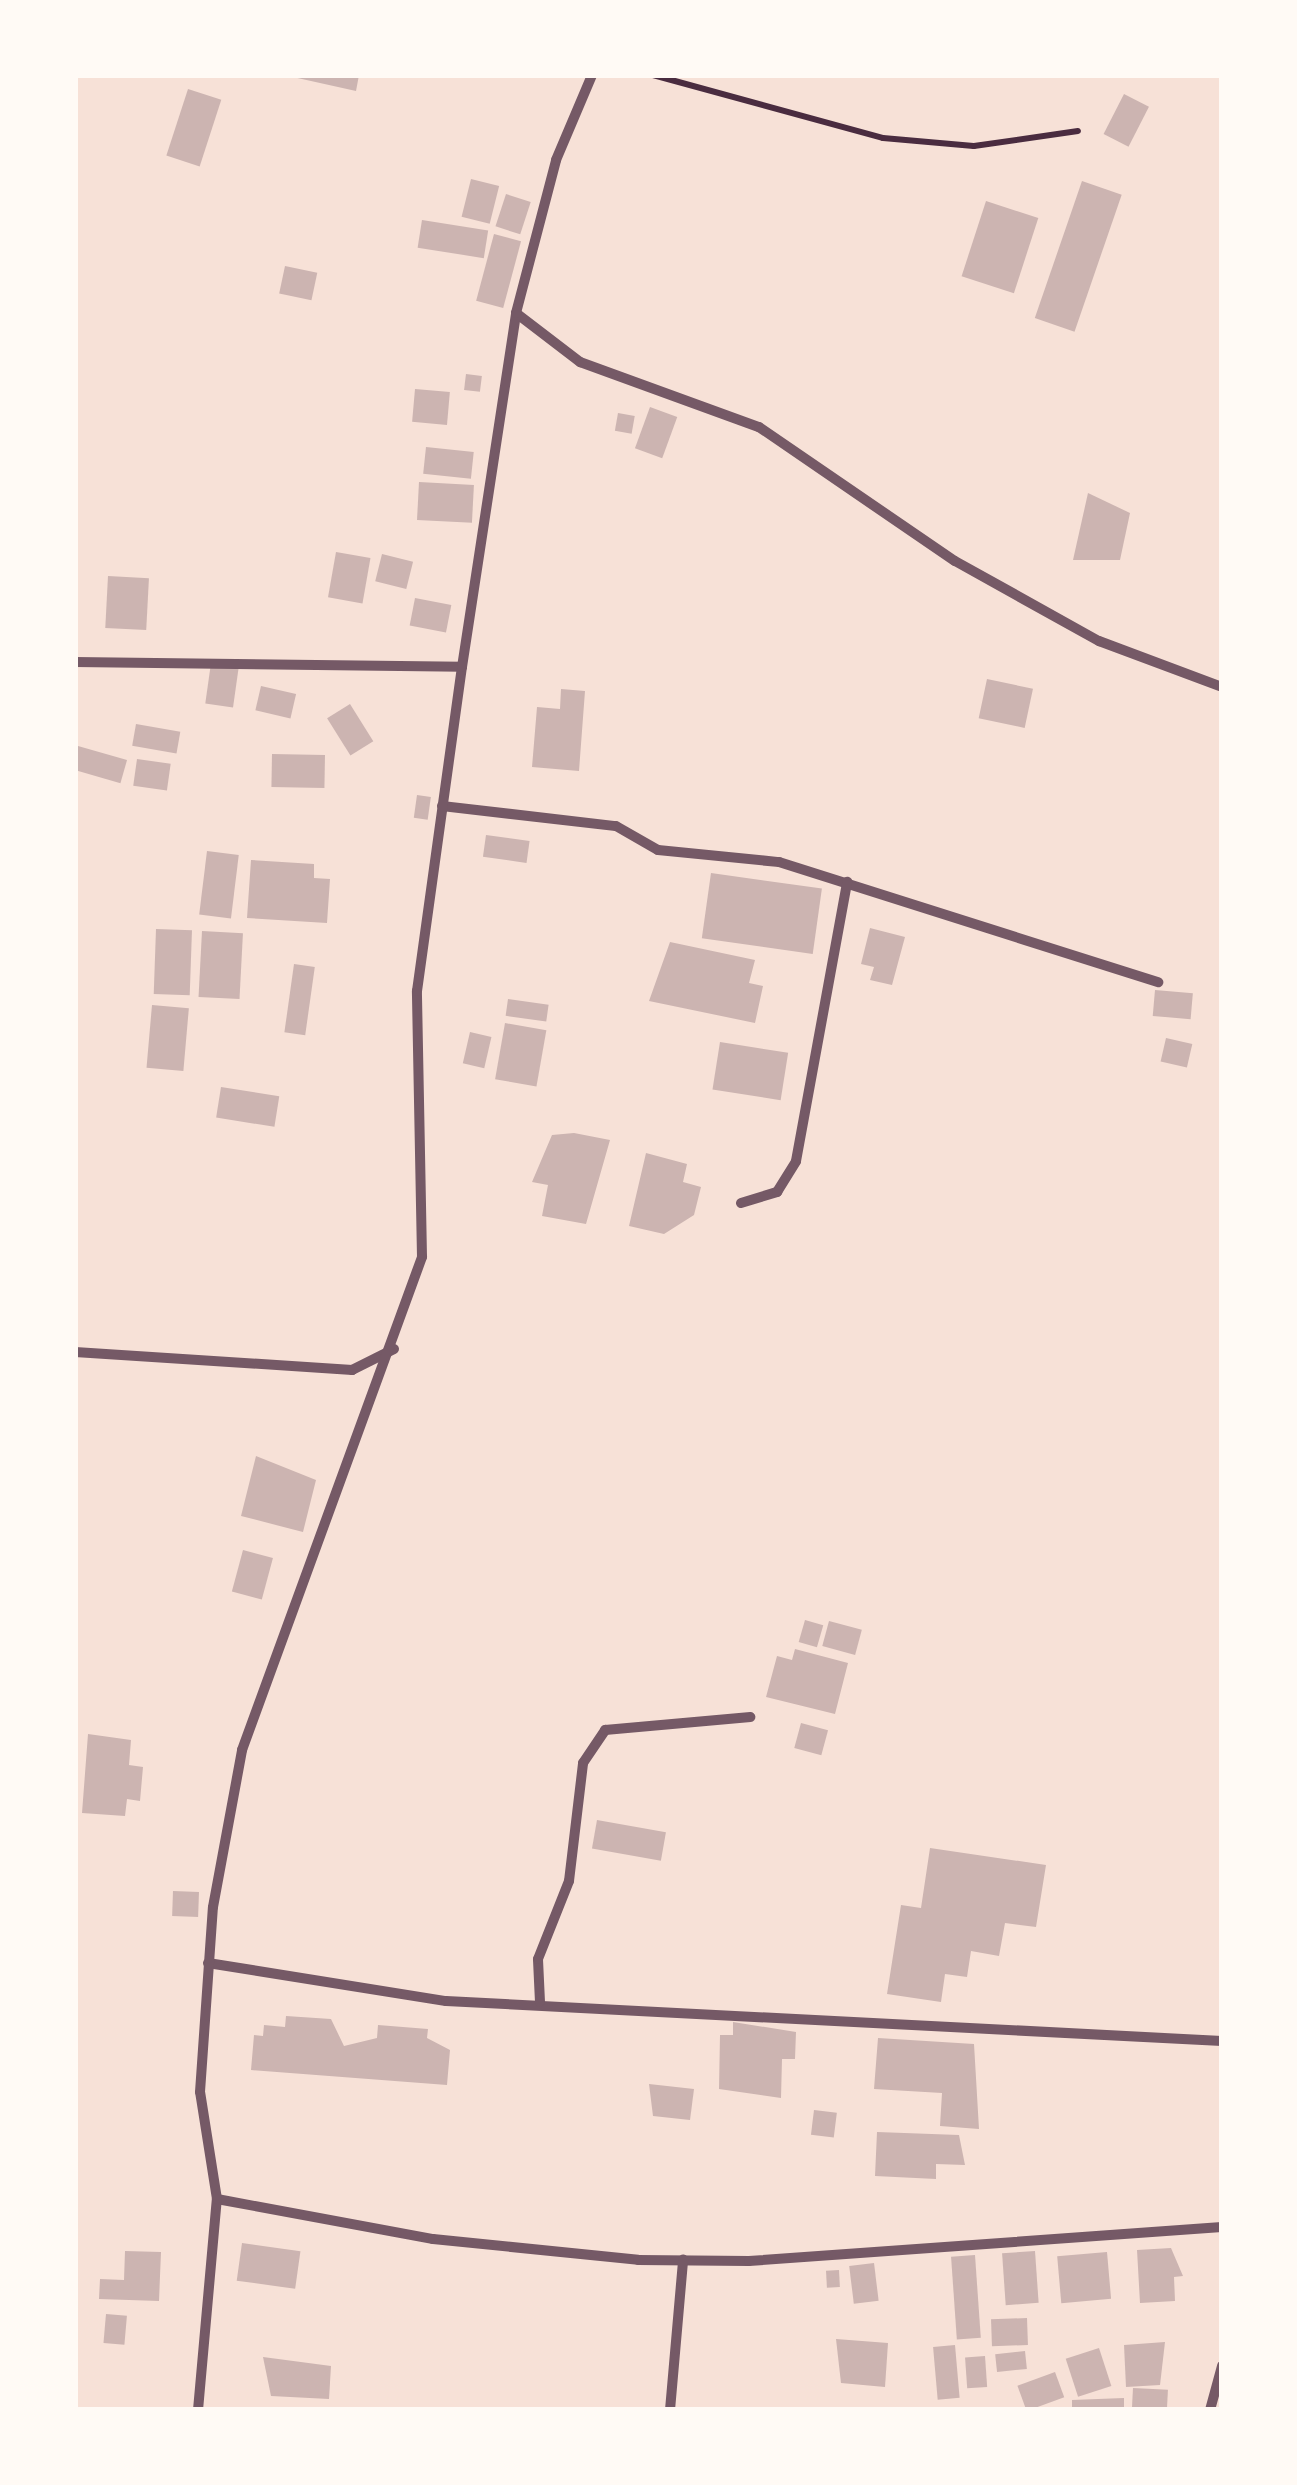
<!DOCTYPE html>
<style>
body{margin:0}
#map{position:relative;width:1297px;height:2485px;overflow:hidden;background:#f7e1d7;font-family:Rubik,sans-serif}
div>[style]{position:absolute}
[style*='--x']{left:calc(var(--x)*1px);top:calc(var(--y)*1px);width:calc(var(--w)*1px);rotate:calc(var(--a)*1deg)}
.building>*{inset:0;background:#ccb4b1;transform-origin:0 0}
.path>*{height:6px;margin:-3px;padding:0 3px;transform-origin:3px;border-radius:3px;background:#4a2c40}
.minor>*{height:10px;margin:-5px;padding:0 5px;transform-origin:5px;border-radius:5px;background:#755966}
span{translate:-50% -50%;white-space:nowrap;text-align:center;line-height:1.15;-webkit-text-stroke:8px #fffaf5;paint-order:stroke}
.frame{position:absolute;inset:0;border:78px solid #fffaf5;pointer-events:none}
</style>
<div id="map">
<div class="building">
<i style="clip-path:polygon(284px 75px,359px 75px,356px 91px)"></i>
<i style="left:188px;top:89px;width:35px;height:70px;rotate:18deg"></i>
<i style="left:1124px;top:94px;width:28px;height:45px;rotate:27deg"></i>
<i style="left:471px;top:179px;width:29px;height:39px;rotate:14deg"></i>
<i style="left:1082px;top:181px;width:42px;height:145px;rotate:19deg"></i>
<i style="left:506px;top:194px;width:26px;height:34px;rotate:18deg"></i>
<i style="left:986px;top:201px;width:55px;height:79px;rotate:18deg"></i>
<i style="left:422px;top:220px;width:67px;height:28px;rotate:9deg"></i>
<i style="left:494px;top:234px;width:28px;height:69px;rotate:15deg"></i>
<i style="left:285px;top:266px;width:33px;height:28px;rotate:12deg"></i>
<i style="left:466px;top:374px;width:16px;height:16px;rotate:7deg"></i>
<i style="left:415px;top:389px;width:35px;height:33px;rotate:5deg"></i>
<i style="left:650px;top:407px;width:29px;height:44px;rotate:20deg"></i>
<i style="left:618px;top:413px;width:17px;height:18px;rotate:10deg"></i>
<i style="left:426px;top:447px;width:48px;height:27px;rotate:6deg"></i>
<i style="left:419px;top:482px;width:55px;height:38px;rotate:3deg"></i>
<i style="clip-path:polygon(1088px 493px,1130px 513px,1120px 560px,1073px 560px)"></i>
<i style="left:336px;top:552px;width:35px;height:46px;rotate:10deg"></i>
<i style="left:382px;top:554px;width:32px;height:28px;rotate:14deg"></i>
<i style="left:108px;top:576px;width:41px;height:52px;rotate:3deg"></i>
<i style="left:415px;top:598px;width:37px;height:28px;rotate:11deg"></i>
<i style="left:211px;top:663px;width:28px;height:41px;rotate:8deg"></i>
<i style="left:987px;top:679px;width:47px;height:40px;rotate:12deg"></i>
<i style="left:261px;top:686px;width:36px;height:25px;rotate:13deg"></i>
<i style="clip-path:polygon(561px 689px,585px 691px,579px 771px,532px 767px,537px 707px,560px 709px)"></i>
<i style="left:350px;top:704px;width:44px;height:27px;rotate:58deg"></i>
<i style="left:136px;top:724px;width:45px;height:22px;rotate:10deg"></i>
<i style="left:78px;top:746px;width:51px;height:24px;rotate:16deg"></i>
<i style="left:272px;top:754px;width:53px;height:33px;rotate:1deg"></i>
<i style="left:137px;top:759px;width:34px;height:27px;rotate:8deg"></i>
<i style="left:417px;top:795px;width:14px;height:23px;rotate:8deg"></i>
<i style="left:486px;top:835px;width:44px;height:22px;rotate:8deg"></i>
<i style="left:207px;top:851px;width:32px;height:64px;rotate:7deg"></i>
<i style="clip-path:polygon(251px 860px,314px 864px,314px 878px,330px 879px,327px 923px,247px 918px)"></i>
<i style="left:711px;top:873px;width:112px;height:66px;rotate:8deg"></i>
<i style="clip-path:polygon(870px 928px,905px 937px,892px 985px,870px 980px,874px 967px,861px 964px)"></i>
<i style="left:156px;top:929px;width:36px;height:65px;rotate:2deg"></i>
<i style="left:202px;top:931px;width:41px;height:66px;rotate:3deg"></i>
<i style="clip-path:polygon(670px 942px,755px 960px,749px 983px,763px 986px,755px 1023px,649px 1001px)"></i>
<i style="left:294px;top:964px;width:21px;height:69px;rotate:8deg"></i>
<i style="left:1155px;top:990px;width:38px;height:26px;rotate:5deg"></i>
<i style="left:508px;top:999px;width:41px;height:17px;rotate:8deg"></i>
<i style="left:152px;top:1005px;width:37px;height:63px;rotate:5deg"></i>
<i style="left:505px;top:1023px;width:42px;height:57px;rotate:10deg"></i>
<i style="left:470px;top:1032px;width:22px;height:32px;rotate:13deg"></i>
<i style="left:1166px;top:1038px;width:27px;height:24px;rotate:13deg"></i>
<i style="left:720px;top:1042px;width:69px;height:48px;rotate:9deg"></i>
<i style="left:221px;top:1087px;width:59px;height:31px;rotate:9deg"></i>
<i style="clip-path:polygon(574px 1133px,610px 1140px,586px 1224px,542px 1216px,548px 1185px,532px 1182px,552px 1135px)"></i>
<i style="clip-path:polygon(646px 1153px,687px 1164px,683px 1182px,701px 1187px,694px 1215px,664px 1234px,629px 1226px)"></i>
<i style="clip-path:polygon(256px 1456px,316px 1480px,303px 1532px,241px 1516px)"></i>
<i style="left:243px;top:1550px;width:31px;height:43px;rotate:15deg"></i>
<i style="left:805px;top:1620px;width:19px;height:23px;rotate:16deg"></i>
<i style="left:829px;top:1621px;width:34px;height:26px;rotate:15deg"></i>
<i style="clip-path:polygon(795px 1649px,848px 1663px,835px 1714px,766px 1697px,777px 1656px,792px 1660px)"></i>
<i style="left:801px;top:1723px;width:28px;height:26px;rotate:15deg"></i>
<i style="clip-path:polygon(88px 1734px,131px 1740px,129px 1765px,143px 1767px,140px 1801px,127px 1799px,125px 1816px,82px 1813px)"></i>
<i style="left:597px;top:1820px;width:70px;height:29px;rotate:10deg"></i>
<i style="clip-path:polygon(930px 1848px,1046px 1865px,1036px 1927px,1005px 1923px,999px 1956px,971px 1951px,967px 1977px,945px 1974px,941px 2002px,887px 1994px,901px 1905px,921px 1908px)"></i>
<i style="left:173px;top:1891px;width:26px;height:25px;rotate:2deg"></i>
<i style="clip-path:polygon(286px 2016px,331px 2019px,344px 2046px,377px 2038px,378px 2025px,428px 2029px,427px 2038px,450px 2050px,447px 2085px,251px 2070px,254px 2035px,263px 2036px,264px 2025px,285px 2027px)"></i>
<i style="clip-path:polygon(733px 2022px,796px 2032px,795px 2059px,782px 2059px,781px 2098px,719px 2089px,720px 2035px,733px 2035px)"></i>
<i style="clip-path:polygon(878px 2038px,974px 2044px,979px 2129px,940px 2126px,942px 2093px,874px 2089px)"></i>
<i style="clip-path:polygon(649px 2084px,694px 2089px,690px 2120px,653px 2116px)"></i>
<i style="left:814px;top:2110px;width:23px;height:25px;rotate:7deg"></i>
<i style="clip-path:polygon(877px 2132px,959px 2135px,965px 2165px,936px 2164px,936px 2179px,875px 2176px)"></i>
<i style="left:242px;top:2243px;width:59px;height:38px;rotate:8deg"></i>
<i style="clip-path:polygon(1171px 2248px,1183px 2276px,1174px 2277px,1175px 2301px,1140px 2303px,1137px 2250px)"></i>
<i style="clip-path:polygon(125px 2251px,161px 2252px,159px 2301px,99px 2299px,100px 2279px,124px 2280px)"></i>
<i style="left:1035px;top:2251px;width:52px;height:33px;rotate:86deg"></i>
<i style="left:1107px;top:2252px;width:47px;height:50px;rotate:85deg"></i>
<i style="left:975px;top:2255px;width:83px;height:24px;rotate:86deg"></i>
<i style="left:874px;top:2263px;width:38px;height:25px;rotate:83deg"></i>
<i style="left:839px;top:2270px;width:17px;height:13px;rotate:87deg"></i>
<i style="left:106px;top:2314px;width:21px;height:29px;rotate:5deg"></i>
<i style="left:1027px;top:2318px;width:27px;height:36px;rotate:88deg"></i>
<i style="clip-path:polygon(836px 2339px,888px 2343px,885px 2387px,841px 2383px)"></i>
<i style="clip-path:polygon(1165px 2342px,1160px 2385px,1126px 2387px,1124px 2345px)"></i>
<i style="left:955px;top:2345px;width:53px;height:22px;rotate:85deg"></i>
<i style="left:1099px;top:2348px;width:40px;height:35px;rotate:72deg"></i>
<i style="left:1025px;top:2351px;width:18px;height:30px;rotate:84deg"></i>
<i style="left:985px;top:2356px;width:31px;height:20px;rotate:86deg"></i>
<i style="clip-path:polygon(263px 2357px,331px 2366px,329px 2399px,271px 2396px)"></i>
<i style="left:1055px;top:2372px;width:27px;height:40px;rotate:70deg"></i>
<i style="left:1133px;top:2388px;width:35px;height:22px;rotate:3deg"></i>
<i style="clip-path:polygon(1124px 2398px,1124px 2410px,1072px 2410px,1072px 2400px)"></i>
</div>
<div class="path">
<i style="--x:653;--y:75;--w:238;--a:15.3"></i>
<i style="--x:883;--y:138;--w:91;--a:5"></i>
<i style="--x:974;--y:146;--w:105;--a:-8.2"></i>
</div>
<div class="minor">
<i style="--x:516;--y:313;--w:81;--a:37.4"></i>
<i style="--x:580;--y:362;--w:190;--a:20"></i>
<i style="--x:759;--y:427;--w:237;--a:34.4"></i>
<i style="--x:955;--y:561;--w:165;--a:29.1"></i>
<i style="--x:1099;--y:641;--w:131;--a:20.5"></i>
<i style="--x:75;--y:662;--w:387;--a:0.7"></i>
<i style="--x:442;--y:806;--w:175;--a:6.6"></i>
<i style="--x:616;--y:826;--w:48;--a:29.7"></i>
<i style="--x:658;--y:850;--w:122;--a:5.7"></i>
<i style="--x:779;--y:862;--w:398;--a:17.6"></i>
<i style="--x:741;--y:1203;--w:38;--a:-17"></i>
<i style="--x:777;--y:1192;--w:36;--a:-58"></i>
<i style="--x:796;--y:1161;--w:284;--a:-79.6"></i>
<i style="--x:75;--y:1352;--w:278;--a:3.7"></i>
<i style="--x:352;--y:1370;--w:47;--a:-26.6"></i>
<i style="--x:208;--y:1963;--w:241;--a:9.1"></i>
<i style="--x:446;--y:2001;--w:777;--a:2.95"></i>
<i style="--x:540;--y:2002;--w:43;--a:-92.7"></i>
<i style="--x:538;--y:1959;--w:84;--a:-68.3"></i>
<i style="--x:569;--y:1881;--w:119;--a:-83.2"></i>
<i style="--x:583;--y:1763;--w:40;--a:-56"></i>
<i style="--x:605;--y:1730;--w:146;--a:-5.1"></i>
<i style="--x:217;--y:2199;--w:220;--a:10.5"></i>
<i style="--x:433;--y:2239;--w:206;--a:5.8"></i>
<i style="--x:638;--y:2260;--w:111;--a:0.5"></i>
<i style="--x:749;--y:2261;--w:474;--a:-4.1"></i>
<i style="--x:198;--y:2410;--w:212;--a:-84.9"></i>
<i style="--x:217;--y:2199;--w:108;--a:-99"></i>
<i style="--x:200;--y:2092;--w:185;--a:-86"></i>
<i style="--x:213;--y:1907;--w:160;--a:-79.5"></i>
<i style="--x:242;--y:1750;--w:525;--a:-69.94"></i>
<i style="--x:422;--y:1257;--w:266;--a:-91.1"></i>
<i style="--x:417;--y:991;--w:327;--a:-82.1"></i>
<i style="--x:462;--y:667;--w:358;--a:-81.3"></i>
<i style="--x:516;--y:313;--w:158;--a:-75.3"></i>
<i style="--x:556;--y:160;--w:92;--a:-67"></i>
<i style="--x:670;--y:2410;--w:151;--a:-85"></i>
<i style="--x:1210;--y:2410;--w:46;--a:-74.7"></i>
</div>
<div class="frame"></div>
</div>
